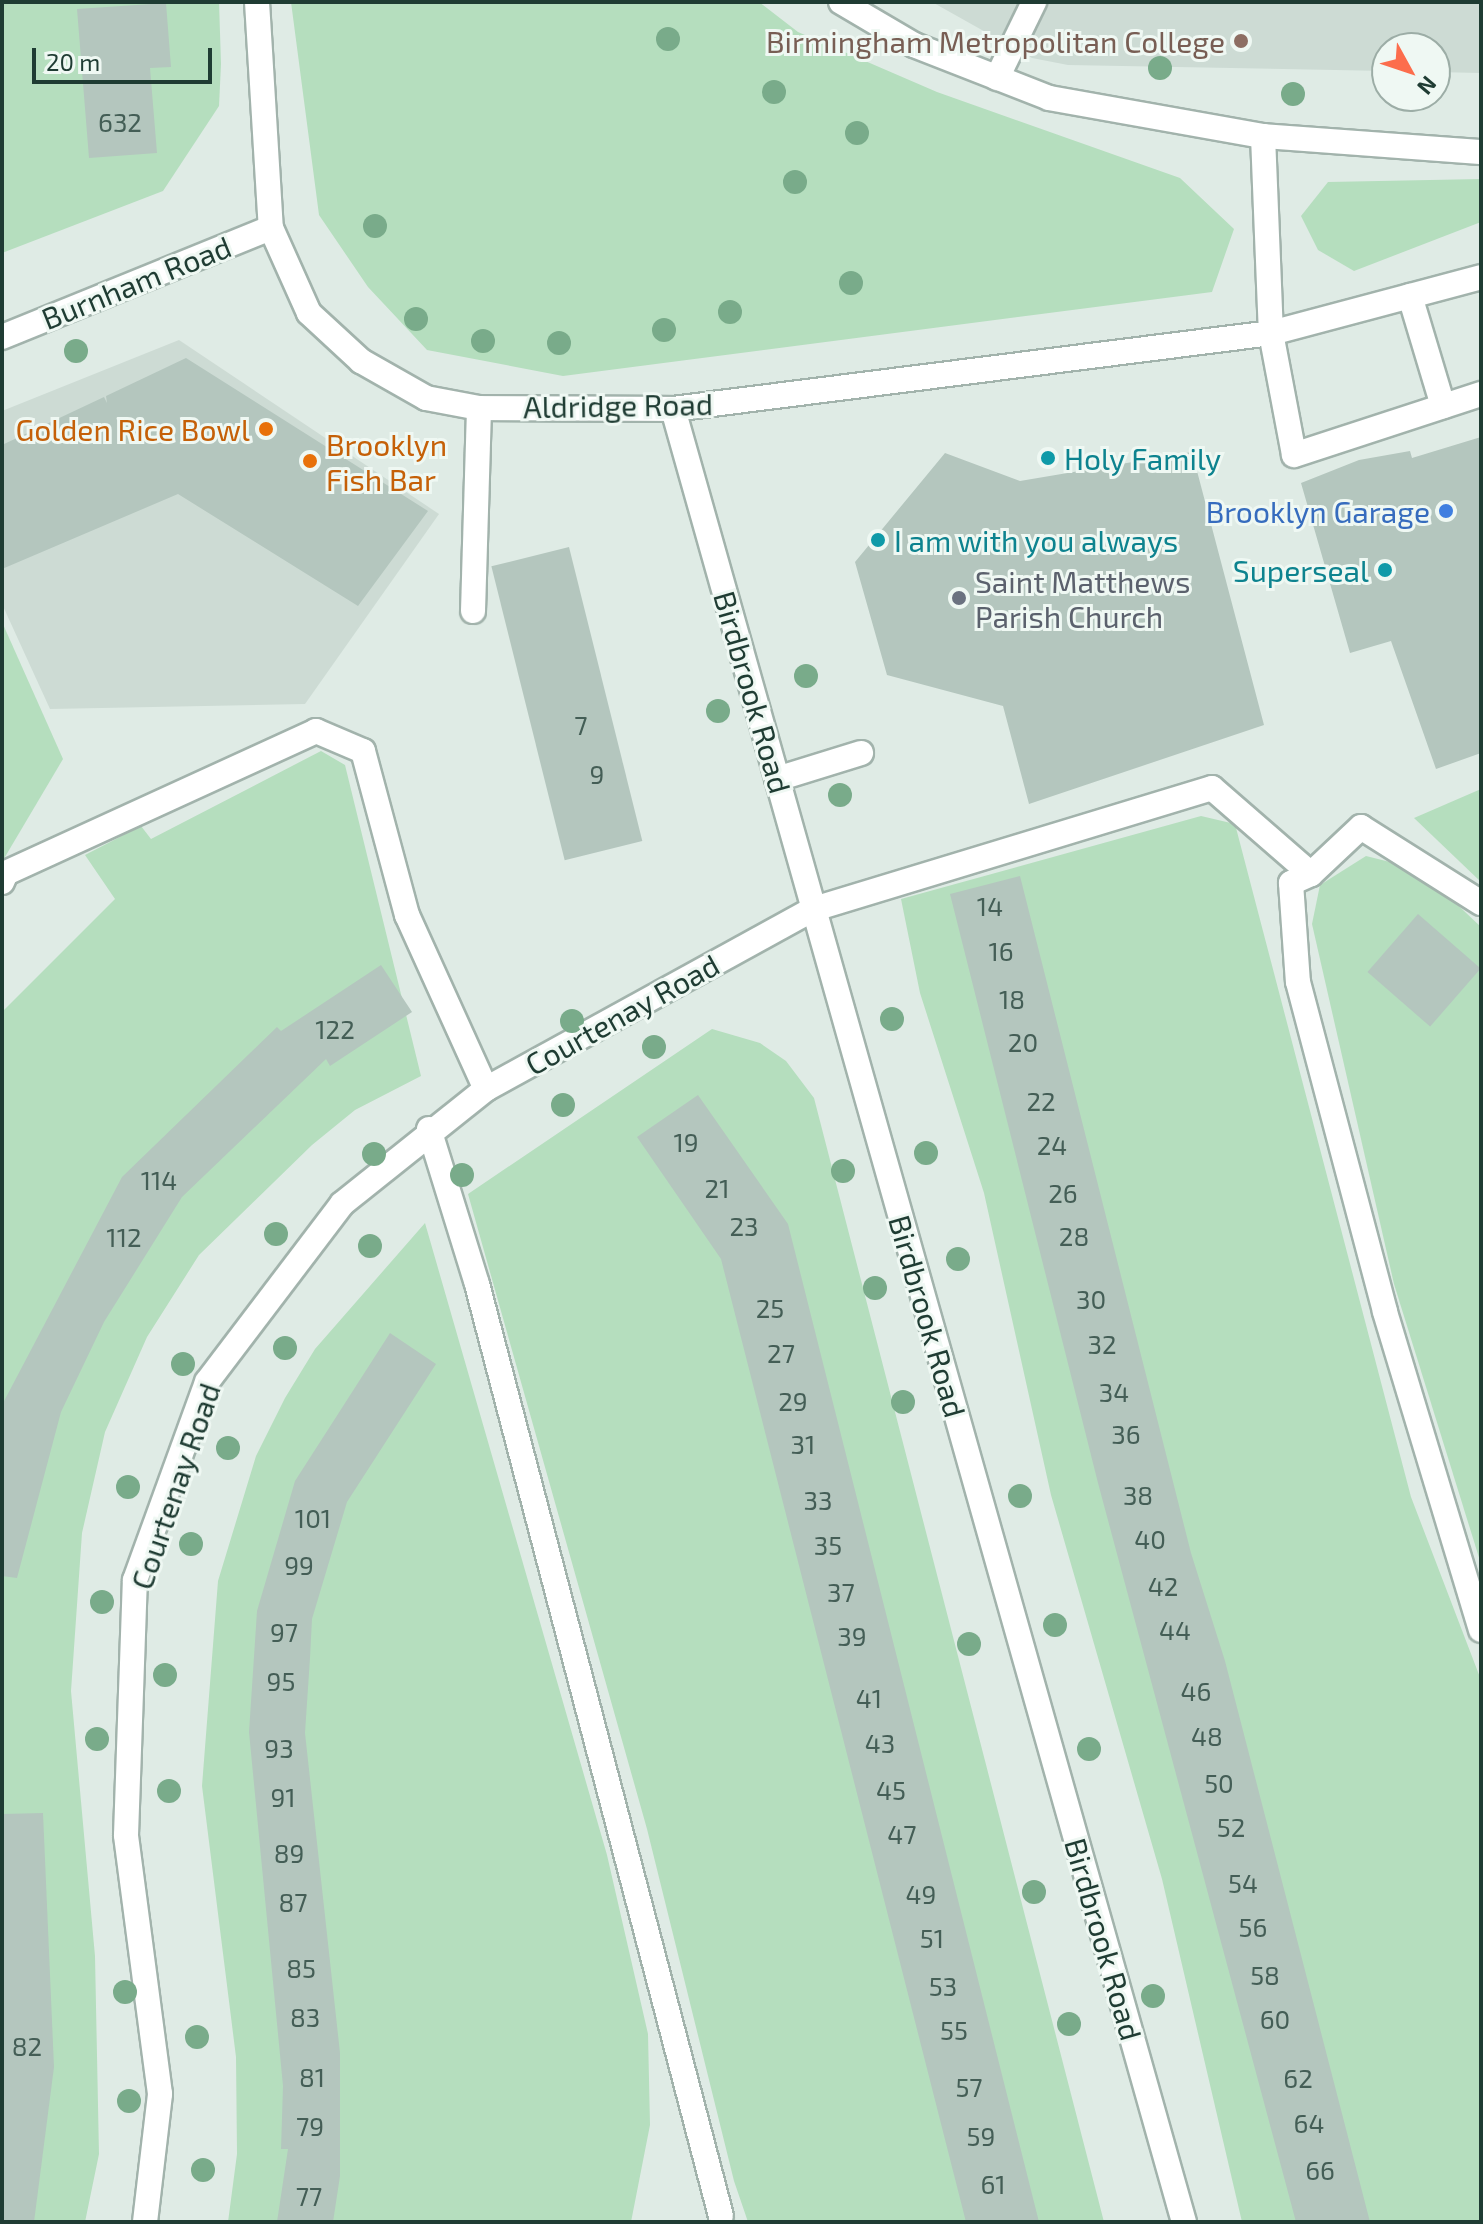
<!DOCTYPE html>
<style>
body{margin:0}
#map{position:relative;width:1483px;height:2224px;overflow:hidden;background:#dfebe5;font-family:"Exo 2",sans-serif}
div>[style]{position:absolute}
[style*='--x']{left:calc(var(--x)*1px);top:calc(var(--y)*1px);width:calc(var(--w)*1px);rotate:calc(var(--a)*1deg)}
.built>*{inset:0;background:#cddbd4}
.green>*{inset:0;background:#b5debe}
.building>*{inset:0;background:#b4c6be;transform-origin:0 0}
.roads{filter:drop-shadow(2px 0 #a2b3ac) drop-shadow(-2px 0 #a2b3ac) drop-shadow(0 2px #a2b3ac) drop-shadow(0 -2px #a2b3ac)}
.minor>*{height:24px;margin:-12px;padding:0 12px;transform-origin:12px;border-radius:12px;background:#fff}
.trees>*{width:24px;height:24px;margin:-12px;border-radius:50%;background:#79ab8a}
.dots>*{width:22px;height:22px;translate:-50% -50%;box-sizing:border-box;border:4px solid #eff8f3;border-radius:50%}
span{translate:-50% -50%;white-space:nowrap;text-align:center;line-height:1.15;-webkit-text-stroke:6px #eff8f3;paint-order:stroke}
.number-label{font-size:26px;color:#445e56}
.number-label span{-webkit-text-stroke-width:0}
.education-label{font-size:30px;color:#785e54}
.right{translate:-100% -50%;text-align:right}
.street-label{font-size:30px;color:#1f3c33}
.food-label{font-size:30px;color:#c56008}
.left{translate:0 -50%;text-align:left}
.culture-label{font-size:30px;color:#0d838f}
.shop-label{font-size:30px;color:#366cbe}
.worship-label{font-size:30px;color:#5b616d}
.frame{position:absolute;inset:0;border:4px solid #1f3c33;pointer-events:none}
.north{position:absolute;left:1371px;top:32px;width:80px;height:80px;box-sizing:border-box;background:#eff8f3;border:2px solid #9cada6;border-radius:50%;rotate:130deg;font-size:22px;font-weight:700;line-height:32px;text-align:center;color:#1f3c33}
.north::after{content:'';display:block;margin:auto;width:28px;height:36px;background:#fc6d4c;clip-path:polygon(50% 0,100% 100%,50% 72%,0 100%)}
.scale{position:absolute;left:32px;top:48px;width:180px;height:36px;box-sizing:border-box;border:4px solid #1f3c33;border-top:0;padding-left:10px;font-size:24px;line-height:28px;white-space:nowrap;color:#1f3c33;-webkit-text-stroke:6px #eff8f3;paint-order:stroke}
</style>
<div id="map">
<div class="built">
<i style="clip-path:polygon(932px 2px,1481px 2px,1481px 73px,1435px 72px,1435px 48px,1387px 48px,1387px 71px,1068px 65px,1032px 58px)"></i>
<i style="clip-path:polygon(179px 340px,439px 514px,305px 704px,50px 709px,2px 604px,2px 411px)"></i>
</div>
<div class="green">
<i style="clip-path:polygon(2px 2px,219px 2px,221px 64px,219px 106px,163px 191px,2px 253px)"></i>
<i style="clip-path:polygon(291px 2px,759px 2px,798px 32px,937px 92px,1180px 178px,1234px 229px,1212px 292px,563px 376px,427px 350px,368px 287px,319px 215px)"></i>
<i style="clip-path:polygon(1481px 179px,1481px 222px,1354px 271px,1318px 250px,1301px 216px,1328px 182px)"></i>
<i style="clip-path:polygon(2px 622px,63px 759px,2px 862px)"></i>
<i style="clip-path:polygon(321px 751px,345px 765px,421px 1076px,355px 1110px,312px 1145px,199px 1255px,147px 1337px,105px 1432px,82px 1533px,71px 1691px,95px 1956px,99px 2154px,85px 2222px,2px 2222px,2px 1012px,115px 899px,85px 855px,141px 826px,151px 839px)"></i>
<i style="clip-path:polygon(1481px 789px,1481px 882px,1414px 818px)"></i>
<i style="clip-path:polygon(1201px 816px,1235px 824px,1411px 1497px,1481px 1680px,1481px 2222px,1242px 2222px,1162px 1879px,1051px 1495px,984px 1193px,920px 993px,901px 899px)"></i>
<i style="clip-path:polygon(1366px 856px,1398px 864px,1445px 893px,1481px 927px,1481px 1564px,1394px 1284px,1312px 924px,1320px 885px)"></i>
<i style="clip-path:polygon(712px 1029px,760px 1043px,786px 1061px,814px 1098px,1104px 2222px,748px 2222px,734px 2181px,647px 1829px,468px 1194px)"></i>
<i style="clip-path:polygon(425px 1223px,607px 1855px,648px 2034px,650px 2125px,631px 2222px,228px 2222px,237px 2154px,236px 2057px,202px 1786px,218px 1581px,256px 1456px,285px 1398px,315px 1349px)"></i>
</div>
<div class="building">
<i style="clip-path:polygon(166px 3px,171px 67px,150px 68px,157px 153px,89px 158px,77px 9px)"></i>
<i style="clip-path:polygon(186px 358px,428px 511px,358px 606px,178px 494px,2px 569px,2px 445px,104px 397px,107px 403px,106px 396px)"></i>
<i style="clip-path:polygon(1481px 437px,1481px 753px,1436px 769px,1391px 641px,1350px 653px,1301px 483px,1359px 460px,1410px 451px,1412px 458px)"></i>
<i style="clip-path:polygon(1192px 452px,1264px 725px,1029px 804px,1003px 706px,887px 675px,855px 562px,945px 453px,1020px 481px)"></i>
<i style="left:569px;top:547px;width:303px;height:80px;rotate:76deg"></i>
<i style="clip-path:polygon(1020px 876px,1191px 1553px,1225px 1661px,1370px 2222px,1296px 2222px,1098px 1483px,950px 894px)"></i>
<i style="left:1418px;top:914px;width:83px;height:77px;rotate:41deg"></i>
<i style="clip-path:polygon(381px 965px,412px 1012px,330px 1066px,326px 1059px,182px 1197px,104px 1322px,61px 1412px,17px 1578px,2px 1576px,2px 1405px,122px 1177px,277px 1027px,281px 1031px)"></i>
<i style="clip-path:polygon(698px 1095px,788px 1224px,1039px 2222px,966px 2222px,721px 1259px,637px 1137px)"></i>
<i style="clip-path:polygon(390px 1333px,436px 1364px,347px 1502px,312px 1619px,310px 1658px,305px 1733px,340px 2053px,340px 2176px,333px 2222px,277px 2222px,288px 2149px,281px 2149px,283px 2086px,249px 1732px,257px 1611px,295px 1481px)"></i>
<i style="clip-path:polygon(43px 1813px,54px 2067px,34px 2222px,2px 2222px,2px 1814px)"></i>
</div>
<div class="roads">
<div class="minor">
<i style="--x:257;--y:2;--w:226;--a:86.5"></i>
<i style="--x:271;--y:228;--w:93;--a:65.9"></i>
<i style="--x:309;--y:313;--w:71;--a:42.7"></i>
<i style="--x:361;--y:361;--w:75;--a:29.6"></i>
<i style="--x:426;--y:398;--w:54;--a:10.7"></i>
<i style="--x:479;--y:408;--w:194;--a:0.3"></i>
<i style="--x:673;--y:409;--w:603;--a:-7.24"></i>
<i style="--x:1271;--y:333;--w:217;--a:-14.9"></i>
<i style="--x:841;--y:2;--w:85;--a:30.5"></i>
<i style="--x:914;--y:45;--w:145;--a:21.4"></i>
<i style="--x:1049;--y:98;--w:217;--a:10.1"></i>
<i style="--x:1263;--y:136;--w:219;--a:4.2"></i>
<i style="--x:997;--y:78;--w:85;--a:-64"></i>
<i style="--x:1263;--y:136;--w:197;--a:87.7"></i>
<i style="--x:1271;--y:333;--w:124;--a:79.3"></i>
<i style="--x:1294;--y:455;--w:197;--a:-18.1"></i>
<i style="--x:1410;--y:296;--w:115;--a:73.3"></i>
<i style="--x:2;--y:337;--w:290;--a:-22.1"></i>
<i style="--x:673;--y:409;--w:1884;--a:74.26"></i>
<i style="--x:473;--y:611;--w:203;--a:-88.3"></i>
<i style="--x:777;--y:779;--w:88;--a:-17.2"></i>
<i style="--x:2;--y:882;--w:10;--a:-66"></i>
<i style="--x:6;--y:873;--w:341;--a:-24.6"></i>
<i style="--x:316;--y:731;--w:51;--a:23.1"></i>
<i style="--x:363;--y:751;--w:170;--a:75"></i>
<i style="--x:407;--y:915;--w:191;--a:65.6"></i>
<i style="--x:1481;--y:903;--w:142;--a:-147.7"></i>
<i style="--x:1361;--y:827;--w:69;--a:136.8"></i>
<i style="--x:1311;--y:874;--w:22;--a:156"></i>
<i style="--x:1291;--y:883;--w:99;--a:86"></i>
<i style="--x:1298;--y:982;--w:341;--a:75.2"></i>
<i style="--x:1385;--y:1312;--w:332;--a:73.2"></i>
<i style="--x:429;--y:1129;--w:162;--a:72.8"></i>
<i style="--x:477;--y:1284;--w:963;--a:75.33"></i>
<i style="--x:145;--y:2222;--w:129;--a:-83.3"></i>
<i style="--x:160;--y:2094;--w:261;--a:-97.5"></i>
<i style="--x:126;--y:1835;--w:255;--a:-88"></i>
<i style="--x:135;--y:1580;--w:211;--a:-70"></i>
<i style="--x:207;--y:1382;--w:223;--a:-52.8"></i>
<i style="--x:342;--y:1204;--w:184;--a:-38.6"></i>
<i style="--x:486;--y:1089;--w:374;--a:-28.8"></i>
<i style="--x:814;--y:909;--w:416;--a:-16.9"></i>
<i style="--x:1212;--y:788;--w:131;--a:41"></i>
</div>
</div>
<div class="trees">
<i style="left:668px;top:39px"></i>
<i style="left:1160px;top:68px"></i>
<i style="left:774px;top:92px"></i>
<i style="left:1293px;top:94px"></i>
<i style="left:857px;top:133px"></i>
<i style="left:795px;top:182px"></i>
<i style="left:375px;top:226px"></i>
<i style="left:851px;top:283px"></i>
<i style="left:730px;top:312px"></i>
<i style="left:416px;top:319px"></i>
<i style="left:664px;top:330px"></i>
<i style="left:483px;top:341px"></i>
<i style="left:559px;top:343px"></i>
<i style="left:76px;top:351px"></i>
<i style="left:806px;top:676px"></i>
<i style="left:718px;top:711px"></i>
<i style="left:840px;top:795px"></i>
<i style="left:892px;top:1019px"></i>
<i style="left:572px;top:1021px"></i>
<i style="left:654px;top:1047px"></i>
<i style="left:563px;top:1105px"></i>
<i style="left:926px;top:1153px"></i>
<i style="left:374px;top:1154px"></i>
<i style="left:843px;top:1171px"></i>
<i style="left:462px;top:1175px"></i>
<i style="left:276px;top:1234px"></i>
<i style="left:370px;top:1246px"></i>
<i style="left:958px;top:1259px"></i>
<i style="left:875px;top:1288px"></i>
<i style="left:285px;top:1348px"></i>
<i style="left:183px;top:1364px"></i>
<i style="left:903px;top:1402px"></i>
<i style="left:228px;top:1448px"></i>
<i style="left:128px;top:1487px"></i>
<i style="left:1020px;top:1496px"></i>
<i style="left:191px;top:1544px"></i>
<i style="left:102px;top:1602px"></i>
<i style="left:1055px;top:1625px"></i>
<i style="left:969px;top:1644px"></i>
<i style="left:165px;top:1675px"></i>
<i style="left:97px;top:1739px"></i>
<i style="left:1089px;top:1749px"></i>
<i style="left:169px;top:1791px"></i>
<i style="left:1034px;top:1892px"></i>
<i style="left:125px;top:1992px"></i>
<i style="left:1153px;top:1996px"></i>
<i style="left:1069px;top:2024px"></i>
<i style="left:197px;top:2037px"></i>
<i style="left:129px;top:2101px"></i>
<i style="left:203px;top:2170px"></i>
</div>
<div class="dots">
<i style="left:1241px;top:41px;background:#8d6e63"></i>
<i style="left:266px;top:429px;background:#e8710a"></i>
<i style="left:1048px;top:458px;background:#0f9aa8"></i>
<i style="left:310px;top:461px;background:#e8710a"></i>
<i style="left:1446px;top:511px;background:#3f7fe0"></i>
<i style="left:878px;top:540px;background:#0f9aa8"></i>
<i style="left:1385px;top:570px;background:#0f9aa8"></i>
<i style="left:959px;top:598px;background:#6b7280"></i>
</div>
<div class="number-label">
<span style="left:120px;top:122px">632</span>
<span style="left:581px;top:725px">7</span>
<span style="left:597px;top:774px">9</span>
<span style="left:990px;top:906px">14</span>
<span style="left:1001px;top:951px">16</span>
<span style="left:1012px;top:999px">18</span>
<span style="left:335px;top:1029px">122</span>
<span style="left:1023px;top:1042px">20</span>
<span style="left:1041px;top:1101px">22</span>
<span style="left:686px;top:1142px">19</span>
<span style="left:1052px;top:1145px">24</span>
<span style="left:159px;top:1180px">114</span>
<span style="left:717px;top:1188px">21</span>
<span style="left:1063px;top:1193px">26</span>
<span style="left:744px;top:1226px">23</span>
<span style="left:1074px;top:1236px">28</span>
<span style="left:124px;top:1237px">112</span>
<span style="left:1091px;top:1299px">30</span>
<span style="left:770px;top:1308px">25</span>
<span style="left:1102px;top:1344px">32</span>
<span style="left:781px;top:1353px">27</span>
<span style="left:1114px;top:1392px">34</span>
<span style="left:793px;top:1401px">29</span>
<span style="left:1126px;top:1434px">36</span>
<span style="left:803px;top:1444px">31</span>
<span style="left:1138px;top:1495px">38</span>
<span style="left:818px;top:1500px">33</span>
<span style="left:313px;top:1518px">101</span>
<span style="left:1150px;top:1539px">40</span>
<span style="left:828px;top:1545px">35</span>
<span style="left:299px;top:1565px">99</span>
<span style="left:1163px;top:1586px">42</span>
<span style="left:841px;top:1592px">37</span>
<span style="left:1175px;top:1630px">44</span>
<span style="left:284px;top:1632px">97</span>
<span style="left:852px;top:1636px">39</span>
<span style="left:281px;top:1681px">95</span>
<span style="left:1196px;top:1691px">46</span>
<span style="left:869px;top:1698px">41</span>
<span style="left:1207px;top:1736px">48</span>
<span style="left:880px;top:1743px">43</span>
<span style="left:279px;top:1748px">93</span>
<span style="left:1219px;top:1783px">50</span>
<span style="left:891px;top:1790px">45</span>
<span style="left:283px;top:1797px">91</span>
<span style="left:1231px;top:1827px">52</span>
<span style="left:902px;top:1834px">47</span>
<span style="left:289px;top:1853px">89</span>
<span style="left:1243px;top:1883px">54</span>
<span style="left:921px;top:1894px">49</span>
<span style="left:293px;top:1902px">87</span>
<span style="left:1253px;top:1927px">56</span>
<span style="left:932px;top:1938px">51</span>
<span style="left:301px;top:1968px">85</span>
<span style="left:1265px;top:1975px">58</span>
<span style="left:943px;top:1986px">53</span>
<span style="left:305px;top:2017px">83</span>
<span style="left:1275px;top:2019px">60</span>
<span style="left:954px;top:2030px">55</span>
<span style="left:27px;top:2046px">82</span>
<span style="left:312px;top:2077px">81</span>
<span style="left:1298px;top:2078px">62</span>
<span style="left:969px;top:2087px">57</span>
<span style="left:1309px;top:2123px">64</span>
<span style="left:310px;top:2126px">79</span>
<span style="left:981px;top:2136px">59</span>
<span style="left:1320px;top:2170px">66</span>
<span style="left:993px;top:2184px">61</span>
<span style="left:309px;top:2196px">77</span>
</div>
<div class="education-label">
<span class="right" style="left:1225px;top:41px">Birmingham Metropolitan College</span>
</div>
<div class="street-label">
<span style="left:136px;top:282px;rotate:-22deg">Burnham Road</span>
<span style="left:618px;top:405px;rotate:-1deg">Aldridge Road</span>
<span style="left:753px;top:692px;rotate:74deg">Birdbrook Road</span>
<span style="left:622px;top:1014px;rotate:-29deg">Courtenay Road</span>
<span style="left:928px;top:1316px;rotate:74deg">Birdbrook Road</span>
<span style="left:175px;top:1486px;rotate:-71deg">Courtenay Road</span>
<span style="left:1104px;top:1939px;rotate:74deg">Birdbrook Road</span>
</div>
<div class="food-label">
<span class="right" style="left:250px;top:429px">Golden Rice Bowl</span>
<span class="left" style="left:326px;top:461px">Brooklyn<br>Fish Bar</span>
</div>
<div class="culture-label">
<span class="left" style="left:1064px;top:458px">Holy Family</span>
<span class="left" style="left:894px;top:540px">I am with you always</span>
<span class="right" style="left:1369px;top:570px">Superseal</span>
</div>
<div class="shop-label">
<span class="right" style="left:1430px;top:511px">Brooklyn Garage</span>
</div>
<div class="worship-label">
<span class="left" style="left:975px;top:598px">Saint Matthews<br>Parish Church</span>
</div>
<div class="frame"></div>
<div class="north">N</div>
<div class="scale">20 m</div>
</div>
